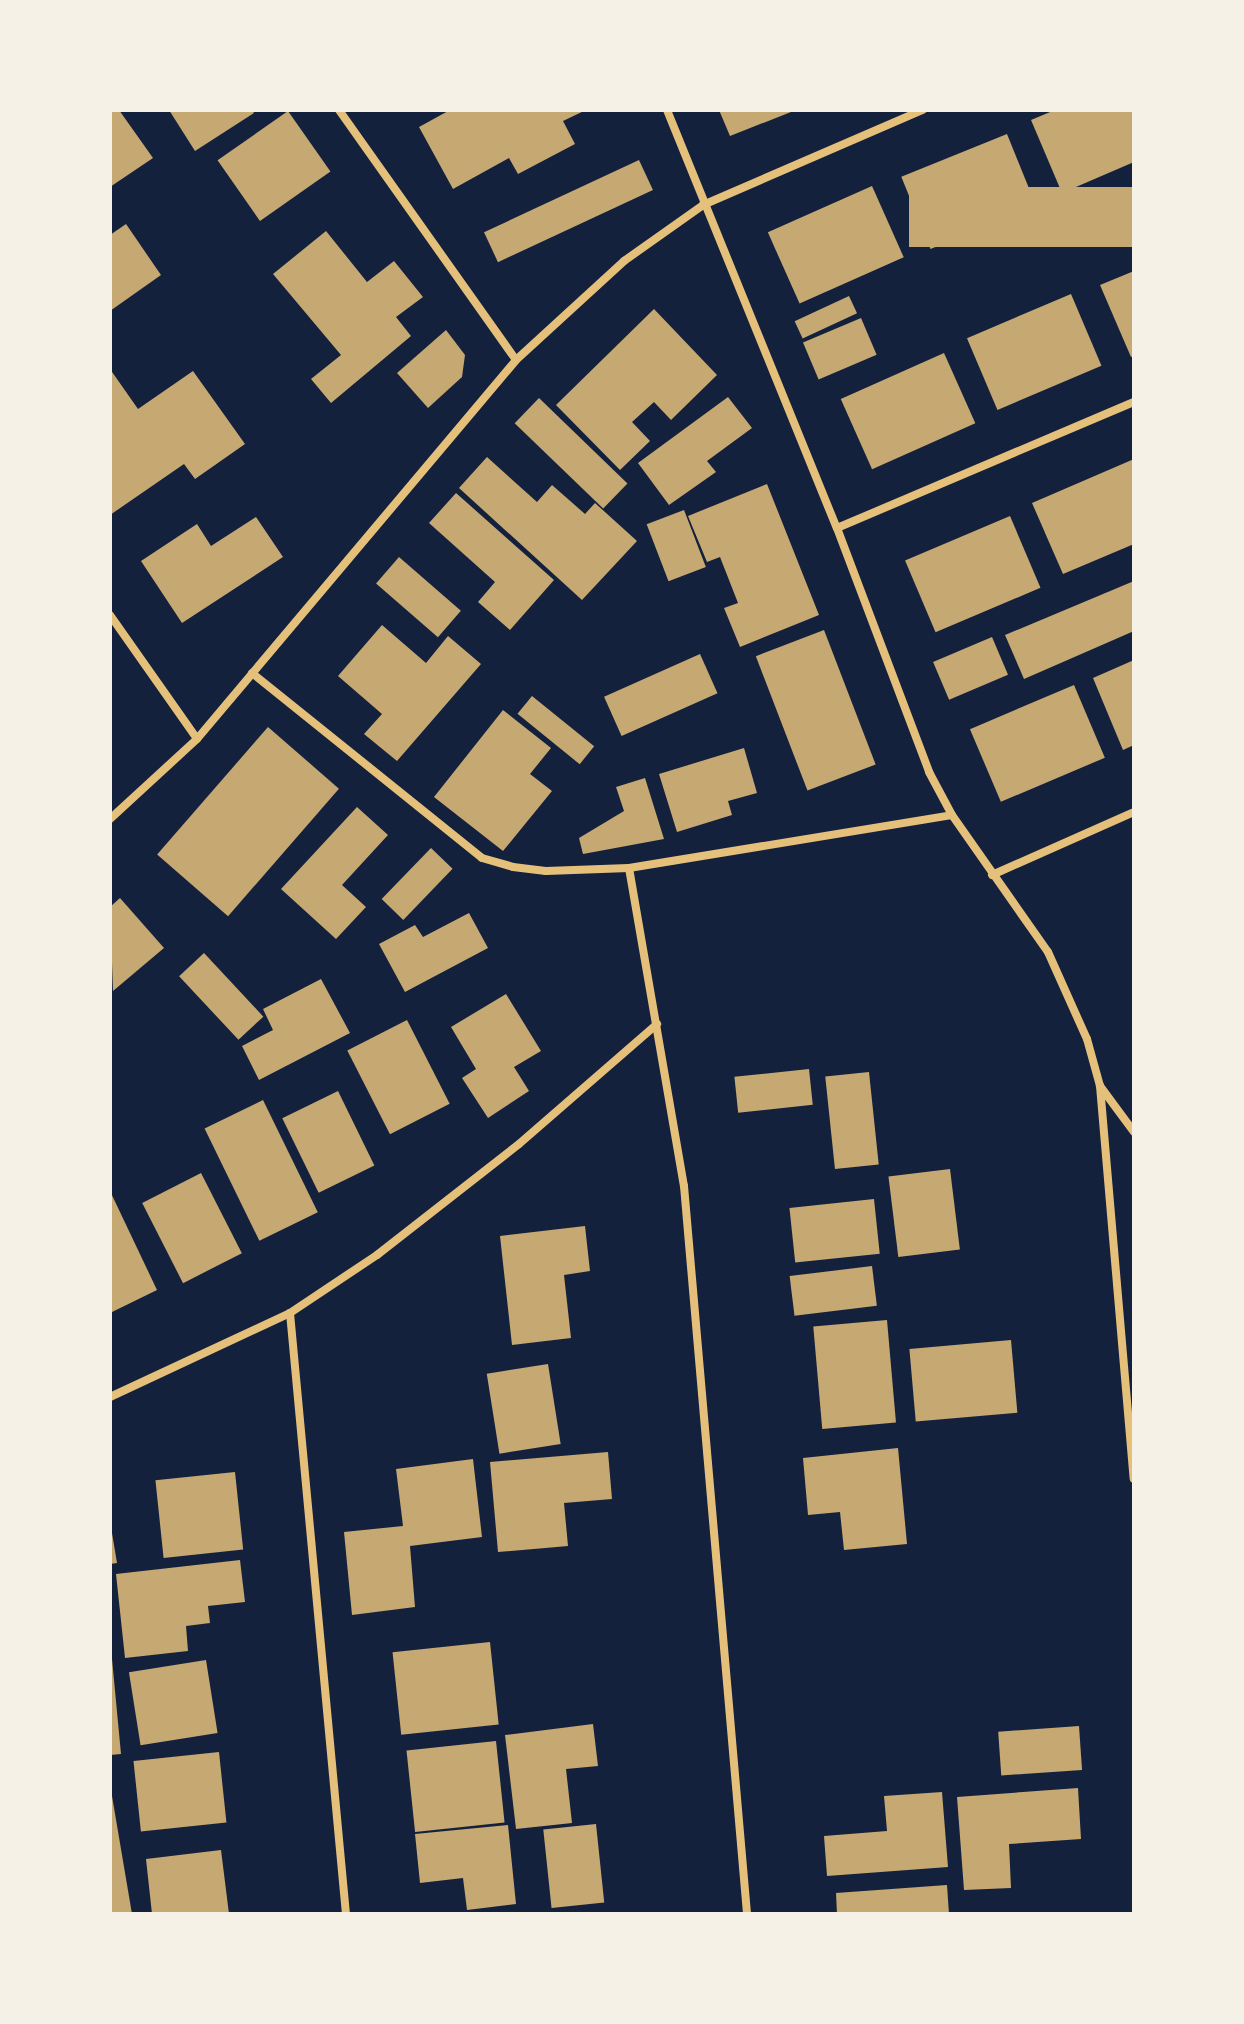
<!DOCTYPE html>
<style>
body{margin:0}
#map{position:relative;width:1244px;height:2024px;overflow:hidden;background:#14213d;font-family:"Zilla Slab",serif}
div>[style]{position:absolute}
[style*='--x']{left:calc(var(--x)*1px);top:calc(var(--y)*1px);width:calc(var(--w)*1px);rotate:calc(var(--a)*1deg)}
.building>*{inset:0;background:#c6a872;transform-origin:0 0}
.minor>*{height:8px;margin:-4px;padding:0 4px;transform-origin:4px;border-radius:4px;background:#e5c07b}
span{translate:-50% -50%;white-space:nowrap;text-align:center;line-height:1.15;-webkit-text-stroke:8px #f6f1e7;paint-order:stroke}
.frame{position:absolute;inset:0;border:112px solid #f6f1e7;pointer-events:none}
</style>
<div id="map">
<div class="building">
<i style="clip-path:polygon(110px 110px,119px 110px,153px 158px,110px 187px)"></i>
<i style="clip-path:polygon(169px 110px,252px 110px,254px 113px,195px 151px)"></i>
<i style="clip-path:polygon(450px 110px,586px 110px,563px 121px,575px 144px,518px 174px,509px 158px,453px 189px,419px 127px)"></i>
<i style="clip-path:polygon(719px 110px,796px 110px,730px 136px)"></i>
<i style="clip-path:polygon(1055px 110px,1134px 110px,1134px 162px,1062px 193px,1031px 120px)"></i>
<i style="left:288px;top:111px;width:74px;height:86px;rotate:55deg"></i>
<i style="left:1007px;top:134px;width:78px;height:114px;rotate:68deg"></i>
<i style="left:639px;top:160px;width:33px;height:171px;rotate:65deg"></i>
<i style="left:872px;top:186px;width:78px;height:114px;rotate:66deg"></i>
<i style="left:1134px;top:187px;width:60px;height:225px;rotate:90deg"></i>
<i style="clip-path:polygon(126px 224px,161px 275px,110px 311px,110px 235px)"></i>
<i style="clip-path:polygon(326px 231px,367px 282px,394px 261px,423px 297px,396px 317px,411px 336px,331px 403px,311px 379px,341px 355px,273px 274px)"></i>
<i style="clip-path:polygon(1134px 271px,1134px 356px,1131px 357px,1100px 285px)"></i>
<i style="left:1071px;top:294px;width:78px;height:113px;rotate:67deg"></i>
<i style="left:849px;top:296px;width:19px;height:60px;rotate:65deg"></i>
<i style="clip-path:polygon(654px 309px,717px 375px,671px 420px,654px 402px,632px 422px,650px 441px,620px 470px,556px 405px)"></i>
<i style="left:861px;top:318px;width:40px;height:63px;rotate:67deg"></i>
<i style="clip-path:polygon(446px 330px,465px 355px,462px 377px,428px 408px,397px 373px)"></i>
<i style="left:944px;top:353px;width:77px;height:113px;rotate:66deg"></i>
<i style="clip-path:polygon(110px 369px,138px 409px,193px 371px,245px 444px,195px 479px,184px 464px,110px 515px)"></i>
<i style="clip-path:polygon(728px 397px,752px 428px,707px 461px,716px 472px,669px 505px,638px 463px)"></i>
<i style="left:539px;top:398px;width:123px;height:35px;rotate:44deg"></i>
<i style="clip-path:polygon(487px 457px,537px 502px,552px 485px,585px 514px,595px 503px,637px 541px,582px 600px,459px 488px)"></i>
<i style="clip-path:polygon(1134px 459px,1134px 544px,1063px 574px,1032px 503px)"></i>
<i style="clip-path:polygon(767px 484px,819px 615px,740px 647px,724px 608px,738px 603px,720px 557px,707px 562px,688px 516px)"></i>
<i style="clip-path:polygon(456px 493px,554px 580px,510px 630px,478px 602px,495px 582px,429px 523px)"></i>
<i style="left:684px;top:510px;width:61px;height:40px;rotate:69deg"></i>
<i style="left:1010px;top:516px;width:78px;height:114px;rotate:67deg"></i>
<i style="clip-path:polygon(256px 517px,283px 557px,182px 623px,141px 561px,197px 524px,211px 546px)"></i>
<i style="left:399px;top:557px;width:82px;height:35px;rotate:41deg"></i>
<i style="clip-path:polygon(1134px 581px,1134px 631px,1024px 679px,1005px 635px)"></i>
<i style="clip-path:polygon(382px 625px,426px 663px,448px 636px,481px 664px,397px 761px,364px 734px,382px 714px,338px 676px)"></i>
<i style="left:824px;top:630px;width:144px;height:73px;rotate:69deg"></i>
<i style="left:992px;top:637px;width:41px;height:64px;rotate:67deg"></i>
<i style="left:700px;top:654px;width:43px;height:105px;rotate:66deg"></i>
<i style="clip-path:polygon(1134px 660px,1134px 745px,1123px 750px,1093px 678px)"></i>
<i style="left:1074px;top:685px;width:79px;height:113px;rotate:67deg"></i>
<i style="left:532px;top:696px;width:80px;height:23px;rotate:39deg"></i>
<i style="clip-path:polygon(503px 710px,551px 748px,530px 774px,552px 791px,503px 851px,434px 797px)"></i>
<i style="left:268px;top:727px;width:94px;height:169px;rotate:41deg"></i>
<i style="clip-path:polygon(744px 748px,757px 793px,728px 801px,732px 815px,677px 832px,659px 774px)"></i>
<i style="clip-path:polygon(645px 778px,664px 839px,583px 854px,579px 838px,624px 811px,616px 787px)"></i>
<i style="clip-path:polygon(357px 807px,388px 835px,342px 885px,366px 907px,336px 939px,281px 889px)"></i>
<i style="left:431px;top:848px;width:30px;height:71px;rotate:44deg"></i>
<i style="clip-path:polygon(120px 898px,164px 948px,113px 991px,110px 907px)"></i>
<i style="clip-path:polygon(469px 913px,488px 948px,405px 992px,379px 944px,415px 925px,423px 937px)"></i>
<i style="left:204px;top:953px;width:87px;height:34px;rotate:47deg"></i>
<i style="clip-path:polygon(321px 979px,350px 1033px,259px 1080px,242px 1046px,273px 1030px,263px 1009px)"></i>
<i style="clip-path:polygon(506px 994px,541px 1051px,514px 1067px,529px 1091px,488px 1118px,462px 1078px,476px 1069px,451px 1027px)"></i>
<i style="left:407px;top:1020px;width:94px;height:67px;rotate:63deg"></i>
<i style="left:809px;top:1069px;width:36px;height:75px;rotate:84deg"></i>
<i style="left:869px;top:1072px;width:93px;height:44px;rotate:84deg"></i>
<i style="left:338px;top:1091px;width:83px;height:62px;rotate:64deg"></i>
<i style="left:263px;top:1100px;width:125px;height:65px;rotate:64deg"></i>
<i style="left:950px;top:1169px;width:81px;height:62px;rotate:83deg"></i>
<i style="left:201px;top:1173px;width:90px;height:66px;rotate:63deg"></i>
<i style="clip-path:polygon(110px 1191px,157px 1290px,110px 1313px)"></i>
<i style="left:874px;top:1199px;width:55px;height:85px;rotate:84deg"></i>
<i style="clip-path:polygon(585px 1226px,590px 1271px,564px 1275px,571px 1338px,512px 1345px,500px 1236px)"></i>
<i style="left:872px;top:1266px;width:40px;height:83px;rotate:83deg"></i>
<i style="left:887px;top:1320px;width:103px;height:74px;rotate:85deg"></i>
<i style="left:1011px;top:1340px;width:73px;height:102px;rotate:85deg"></i>
<i style="left:548px;top:1364px;width:81px;height:62px;rotate:81deg"></i>
<i style="clip-path:polygon(898px 1448px,907px 1544px,844px 1550px,840px 1512px,808px 1515px,803px 1458px)"></i>
<i style="clip-path:polygon(608px 1452px,612px 1499px,564px 1503px,568px 1546px,498px 1552px,490px 1462px)"></i>
<i style="clip-path:polygon(473px 1459px,482px 1537px,410px 1546px,415px 1607px,352px 1615px,344px 1532px,403px 1526px,396px 1469px)"></i>
<i style="left:235px;top:1472px;width:78px;height:80px;rotate:84deg"></i>
<i style="clip-path:polygon(110px 1521px,117px 1563px,110px 1564px)"></i>
<i style="clip-path:polygon(240px 1560px,245px 1602px,208px 1606px,210px 1623px,186px 1626px,188px 1651px,125px 1658px,116px 1574px)"></i>
<i style="left:490px;top:1642px;width:83px;height:98px;rotate:84deg"></i>
<i style="clip-path:polygon(112px 1659px,121px 1754px,110px 1755px,110px 1660px)"></i>
<i style="left:206px;top:1660px;width:74px;height:78px;rotate:81deg"></i>
<i style="clip-path:polygon(593px 1724px,598px 1766px,566px 1769px,572px 1823px,516px 1829px,505px 1735px)"></i>
<i style="left:1079px;top:1726px;width:44px;height:81px;rotate:86deg"></i>
<i style="left:496px;top:1741px;width:82px;height:90px;rotate:84deg"></i>
<i style="left:219px;top:1752px;width:71px;height:86px;rotate:84deg"></i>
<i style="clip-path:polygon(1078px 1788px,1081px 1839px,1009px 1844px,1011px 1888px,964px 1890px,957px 1797px)"></i>
<i style="clip-path:polygon(942px 1792px,948px 1867px,827px 1876px,824px 1836px,887px 1831px,884px 1796px)"></i>
<i style="clip-path:polygon(110px 1796px,112px 1796px,132px 1914px,110px 1914px)"></i>
<i style="left:596px;top:1824px;width:79px;height:53px;rotate:84deg"></i>
<i style="clip-path:polygon(508px 1825px,516px 1904px,467px 1910px,463px 1878px,420px 1883px,415px 1834px)"></i>
<i style="clip-path:polygon(221px 1850px,229px 1914px,152px 1914px,146px 1859px)"></i>
<i style="clip-path:polygon(947px 1885px,949px 1914px,837px 1914px,836px 1893px)"></i>
</div>
<div class="minor">
<i style="--x:339;--y:110;--w:306;--a:54.7"></i>
<i style="--x:667;--y:110;--w:451;--a:67.9"></i>
<i style="--x:837;--y:528;--w:261;--a:69.3"></i>
<i style="--x:929;--y:772;--w:49;--a:61.9"></i>
<i style="--x:952;--y:815;--w:167;--a:55"></i>
<i style="--x:1048;--y:952;--w:95;--a:65.9"></i>
<i style="--x:1087;--y:1039;--w:49;--a:74.5"></i>
<i style="--x:1100;--y:1086;--w:394;--a:85.1"></i>
<i style="--x:837;--y:528;--w:323;--a:-23"></i>
<i style="--x:110;--y:615;--w:151;--a:54.9"></i>
<i style="--x:252;--y:673;--w:295;--a:38.8"></i>
<i style="--x:482;--y:858;--w:32;--a:16"></i>
<i style="--x:513;--y:867;--w:33;--a:7"></i>
<i style="--x:546;--y:871;--w:83;--a:-2.1"></i>
<i style="--x:629;--y:868;--w:327;--a:-9.3"></i>
<i style="--x:110;--y:819;--w:118;--a:-42.6"></i>
<i style="--x:197;--y:739;--w:495;--a:-49.9"></i>
<i style="--x:516;--y:360;--w:147;--a:-42.5"></i>
<i style="--x:624;--y:261;--w:97;--a:-35.3"></i>
<i style="--x:703;--y:205;--w:240;--a:-23.4"></i>
<i style="--x:629;--y:868;--w:323;--a:80.2"></i>
<i style="--x:684;--y:1186;--w:731;--a:85.05"></i>
<i style="--x:992;--y:875;--w:155;--a:-23.9"></i>
<i style="--x:1100;--y:1086;--w:57;--a:53.5"></i>
<i style="--x:290;--y:1313;--w:604;--a:84.68"></i>
<i style="--x:110;--y:1397;--w:199;--a:-25"></i>
<i style="--x:290;--y:1313;--w:105;--a:-33.7"></i>
<i style="--x:377;--y:1255;--w:180;--a:-38"></i>
<i style="--x:519;--y:1144;--w:183;--a:-41"></i>
</div>
<div class="frame"></div>
</div>
